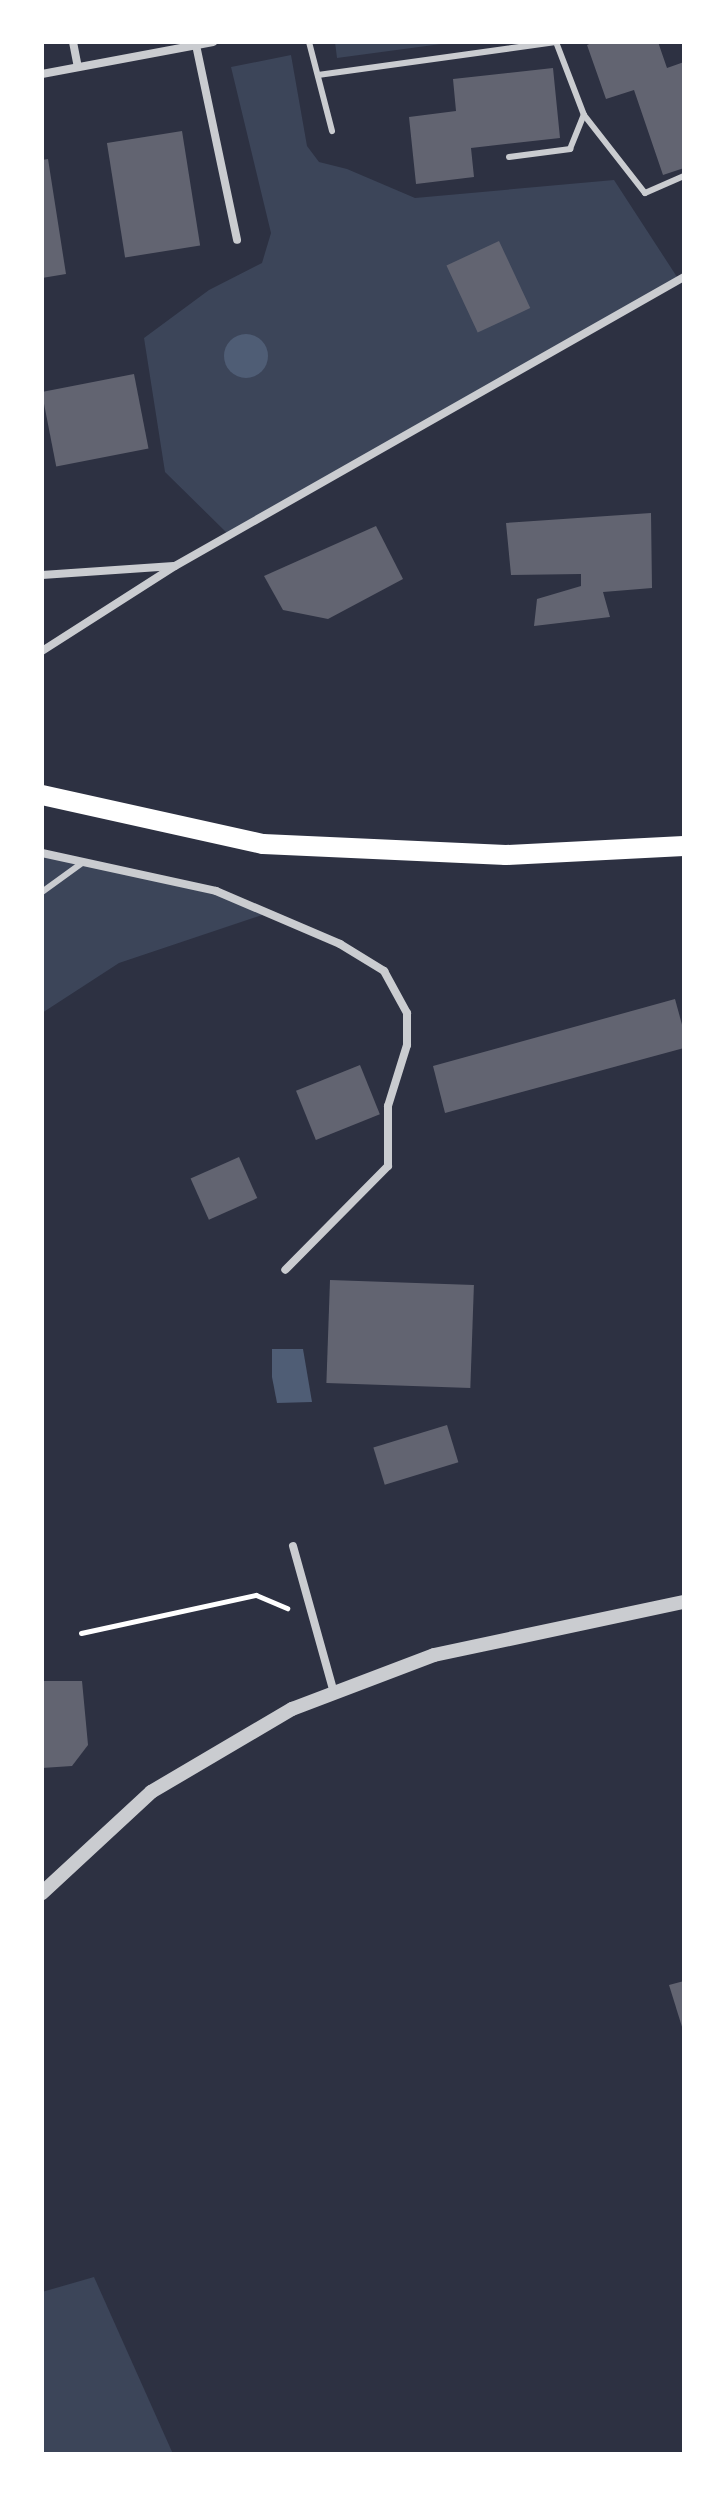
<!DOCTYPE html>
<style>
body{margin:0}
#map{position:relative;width:726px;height:2496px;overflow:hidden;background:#2d3142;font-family:"Asap Condensed",sans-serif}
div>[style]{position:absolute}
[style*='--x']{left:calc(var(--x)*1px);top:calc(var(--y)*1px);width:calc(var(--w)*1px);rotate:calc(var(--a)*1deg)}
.green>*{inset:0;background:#3c4559}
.water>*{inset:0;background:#4f5d75}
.round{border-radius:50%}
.building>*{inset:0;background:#626471;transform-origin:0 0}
.path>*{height:5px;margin:-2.5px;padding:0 2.5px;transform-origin:2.5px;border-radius:2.5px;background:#fff}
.service>*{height:6px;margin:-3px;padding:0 3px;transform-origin:3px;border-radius:3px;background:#caccd0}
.minor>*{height:8px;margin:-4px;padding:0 4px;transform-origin:4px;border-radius:4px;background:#caccd0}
.tertiary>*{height:14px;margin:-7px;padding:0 7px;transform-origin:7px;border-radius:7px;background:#caccd0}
.primary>*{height:20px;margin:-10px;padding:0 10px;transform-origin:10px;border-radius:10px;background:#fff}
span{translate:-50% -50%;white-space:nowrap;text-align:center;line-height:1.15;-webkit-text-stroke:8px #fff;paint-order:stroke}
.frame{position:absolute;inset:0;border:44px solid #fff;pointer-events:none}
</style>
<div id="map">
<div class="green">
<i style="clip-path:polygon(335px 42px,456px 42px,337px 58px)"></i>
<i style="clip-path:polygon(291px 55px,307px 146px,319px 162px,347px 169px,415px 198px,614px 180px,679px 280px,229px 535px,165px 472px,144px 338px,209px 290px,262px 263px,271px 233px,231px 67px)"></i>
<i style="clip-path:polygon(42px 853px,216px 891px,271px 912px,119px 963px,42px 1013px)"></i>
<i style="clip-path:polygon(94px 2277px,173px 2454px,42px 2454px,42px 2292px)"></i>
</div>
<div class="water">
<i class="round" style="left:224px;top:334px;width:44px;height:44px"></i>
<i style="clip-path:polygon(272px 1349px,303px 1349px,312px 1402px,277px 1403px,272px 1377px)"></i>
</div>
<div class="building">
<i style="clip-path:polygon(594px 42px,658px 42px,667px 68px,684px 62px,684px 168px,663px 175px,634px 90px,606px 99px,587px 45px)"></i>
<i style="clip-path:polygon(553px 68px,560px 138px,471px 148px,474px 177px,416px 184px,409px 117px,456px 111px,453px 79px)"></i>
<i style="left:182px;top:131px;width:116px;height:76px;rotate:81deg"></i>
<i style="clip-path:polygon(48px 159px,66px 274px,42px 278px,42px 160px)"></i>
<i style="left:499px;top:241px;width:74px;height:58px;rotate:65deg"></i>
<i style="left:134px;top:374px;width:76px;height:94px;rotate:79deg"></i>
<i style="clip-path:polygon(651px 513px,652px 588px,603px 592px,610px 617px,534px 626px,537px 599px,581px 586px,581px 574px,511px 575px,506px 523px)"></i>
<i style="clip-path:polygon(376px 526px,403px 579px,328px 619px,283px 610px,264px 576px)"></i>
<i style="clip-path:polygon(675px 999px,684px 1032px,684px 1048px,445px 1113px,433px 1066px)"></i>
<i style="left:360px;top:1065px;width:53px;height:69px;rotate:68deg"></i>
<i style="left:239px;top:1157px;width:45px;height:53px;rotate:66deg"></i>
<i style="left:330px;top:1280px;width:144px;height:103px;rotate:2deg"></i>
<i style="left:447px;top:1425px;width:39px;height:77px;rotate:73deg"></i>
<i style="clip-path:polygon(42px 1681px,82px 1681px,88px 1745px,72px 1766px,42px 1768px)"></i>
<i style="clip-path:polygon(684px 1981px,684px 2030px,683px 2030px,669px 1985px)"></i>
</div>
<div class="path">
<i style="--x:81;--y:1633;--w:179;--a:-12.3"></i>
<i style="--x:256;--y:1595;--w:34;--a:23"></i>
</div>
<div class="service">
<i style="--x:309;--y:42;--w:92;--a:75.5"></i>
<i style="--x:556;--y:42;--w:78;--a:69"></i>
<i style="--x:584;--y:115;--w:99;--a:52"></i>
<i style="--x:645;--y:193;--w:43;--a:-23.6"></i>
<i style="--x:318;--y:75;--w:240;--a:-7.9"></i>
<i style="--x:509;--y:157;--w:62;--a:-7.5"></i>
<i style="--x:570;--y:149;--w:37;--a:-68"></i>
<i style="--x:42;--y:892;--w:49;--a:-35.9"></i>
</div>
<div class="minor">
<i style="--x:73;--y:42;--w:25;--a:79"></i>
<i style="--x:196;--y:45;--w:199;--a:78.1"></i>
<i style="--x:42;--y:74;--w:174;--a:-10.6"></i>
<i style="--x:42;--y:575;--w:132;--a:-3.9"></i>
<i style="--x:42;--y:651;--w:158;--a:-32.6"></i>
<i style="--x:175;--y:566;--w:585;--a:-29.59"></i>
<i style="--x:42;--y:853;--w:178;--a:12.3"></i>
<i style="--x:216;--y:891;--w:135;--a:23.1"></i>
<i style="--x:340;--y:944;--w:52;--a:31.5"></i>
<i style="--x:384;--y:971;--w:48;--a:61.3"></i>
<i style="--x:407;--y:1013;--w:32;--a:90"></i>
<i style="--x:407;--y:1045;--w:64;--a:107.3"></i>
<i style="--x:388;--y:1106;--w:60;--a:90"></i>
<i style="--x:388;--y:1166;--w:146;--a:134.7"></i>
<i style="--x:293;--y:1546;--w:153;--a:74.4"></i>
</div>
<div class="tertiary">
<i style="--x:42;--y:1893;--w:149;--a:-42.8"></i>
<i style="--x:151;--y:1792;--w:164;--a:-30.5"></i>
<i style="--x:292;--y:1709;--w:152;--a:-20.8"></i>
<i style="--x:434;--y:1655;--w:256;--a:-12"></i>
</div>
<div class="primary">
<i style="--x:42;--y:795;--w:226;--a:12.5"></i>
<i style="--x:263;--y:844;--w:243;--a:2.6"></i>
<i style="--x:506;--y:855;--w:178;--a:-2.9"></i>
</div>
<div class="frame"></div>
</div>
